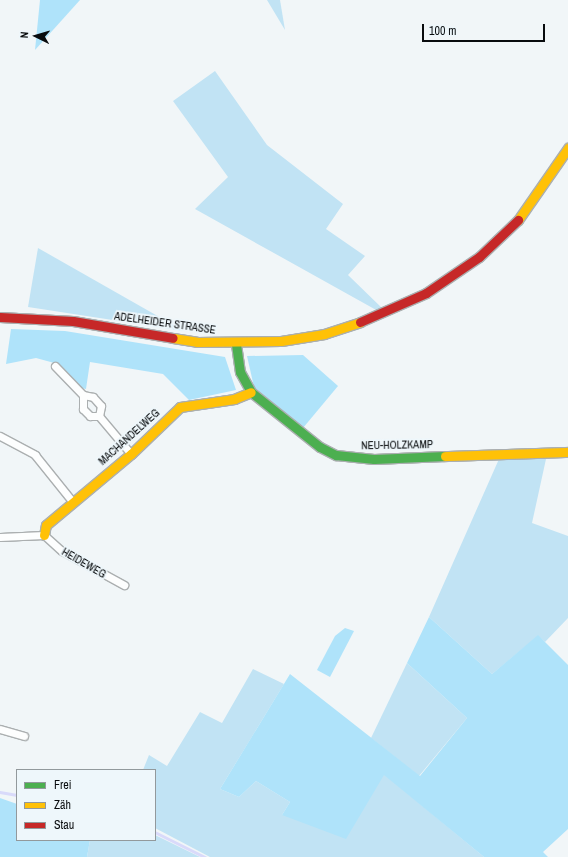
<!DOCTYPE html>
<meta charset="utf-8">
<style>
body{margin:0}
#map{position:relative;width:568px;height:857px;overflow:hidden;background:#f1f6f8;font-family:"Archivo Narrow",sans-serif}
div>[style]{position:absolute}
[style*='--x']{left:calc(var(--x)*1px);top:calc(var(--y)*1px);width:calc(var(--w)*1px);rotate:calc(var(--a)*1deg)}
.green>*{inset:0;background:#c1e3f4}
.forest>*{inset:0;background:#afe3fa}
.stream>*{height:2.5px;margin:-1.25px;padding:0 1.25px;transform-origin:1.25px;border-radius:1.25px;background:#d9dafa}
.roads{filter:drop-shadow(1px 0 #abafb0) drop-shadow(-1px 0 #abafb0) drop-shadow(0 1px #abafb0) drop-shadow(0 -1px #abafb0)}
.street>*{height:7px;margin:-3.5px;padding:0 3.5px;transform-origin:3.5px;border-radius:3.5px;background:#fdfefe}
.fast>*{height:9px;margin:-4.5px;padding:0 4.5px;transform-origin:4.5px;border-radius:4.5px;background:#4caf50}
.slow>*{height:9px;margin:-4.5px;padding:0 4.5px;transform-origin:4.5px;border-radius:4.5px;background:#ffc107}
.jam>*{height:9px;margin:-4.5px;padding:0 4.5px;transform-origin:4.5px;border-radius:4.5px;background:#c62828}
span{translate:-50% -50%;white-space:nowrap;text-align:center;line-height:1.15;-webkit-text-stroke:3.5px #eef7fb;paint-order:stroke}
.street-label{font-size:11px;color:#090c0e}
.legend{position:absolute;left:16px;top:769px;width:140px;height:72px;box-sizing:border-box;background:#eef7fb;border:1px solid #92999c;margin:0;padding:5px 7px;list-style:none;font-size:12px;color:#090c0e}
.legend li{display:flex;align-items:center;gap:8px;height:20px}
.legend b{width:20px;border:1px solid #92999c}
.north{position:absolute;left:16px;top:16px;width:40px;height:40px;-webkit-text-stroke:3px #eef7fb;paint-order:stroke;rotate:275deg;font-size:11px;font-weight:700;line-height:16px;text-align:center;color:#090c0e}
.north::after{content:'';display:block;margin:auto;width:14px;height:18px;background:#090c0e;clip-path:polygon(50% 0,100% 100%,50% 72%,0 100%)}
.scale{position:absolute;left:422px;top:24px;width:123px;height:18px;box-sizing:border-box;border:2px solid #090c0e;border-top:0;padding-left:5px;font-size:12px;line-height:14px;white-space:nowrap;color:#090c0e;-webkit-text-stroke:3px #eef7fb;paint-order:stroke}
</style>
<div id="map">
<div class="green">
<i style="clip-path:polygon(267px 0,280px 0,285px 30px)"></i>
<i style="clip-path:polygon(215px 71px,267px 145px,343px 204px,326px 229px,365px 256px,348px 275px,383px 309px,378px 311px,195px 209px,228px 177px,173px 101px)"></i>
<i style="clip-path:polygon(38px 248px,184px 331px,28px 307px)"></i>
<i style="clip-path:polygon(499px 459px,546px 459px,532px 523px,568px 536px,568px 618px,545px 642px,538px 636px,492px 674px,429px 617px)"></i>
<i style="clip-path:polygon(407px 663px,467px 718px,419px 776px,371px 738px)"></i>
<i style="clip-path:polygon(253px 669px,284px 684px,220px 789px,239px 797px,256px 781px,290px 802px,282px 815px,384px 774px,484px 857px,210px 857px,155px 828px,155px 770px,143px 770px,149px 755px,167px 766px,200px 712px,222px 723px)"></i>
<i style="clip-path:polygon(155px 835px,200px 857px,87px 857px,90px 840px,155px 840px)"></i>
</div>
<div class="forest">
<i style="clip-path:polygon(40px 0,80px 0,35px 50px)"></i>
<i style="clip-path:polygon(11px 329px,65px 331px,225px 357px,236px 390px,189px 400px,163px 374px,90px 362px,86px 389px,81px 388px,58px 364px,36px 358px,6px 364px)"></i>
<i style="clip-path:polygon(303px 355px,338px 386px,303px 428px,254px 387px,247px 356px)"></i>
<i style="clip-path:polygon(429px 617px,492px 674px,538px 635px,568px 665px,568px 829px,543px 852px,548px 857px,484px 857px,384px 775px,346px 839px,282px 815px,290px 802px,256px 781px,239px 797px,220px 789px,290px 674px,420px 776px,467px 718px,407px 663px)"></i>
<i style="clip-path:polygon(345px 628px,354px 631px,330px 677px,317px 670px,335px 636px)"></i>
<i style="clip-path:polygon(0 798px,17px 804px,17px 840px,90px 840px,87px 857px,0 857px)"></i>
</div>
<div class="stream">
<i style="--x:0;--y:792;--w:17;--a:10"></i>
<i style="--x:155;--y:832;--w:56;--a:26.6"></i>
</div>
<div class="roads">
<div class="street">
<i style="--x:55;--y:366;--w:40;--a:46"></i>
<i style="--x:83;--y:395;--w:14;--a:90"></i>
<i style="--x:83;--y:409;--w:10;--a:45"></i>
<i style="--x:90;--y:416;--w:9;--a:0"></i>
<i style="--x:83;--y:395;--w:10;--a:11"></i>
<i style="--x:93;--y:397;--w:12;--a:48"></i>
<i style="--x:101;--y:406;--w:10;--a:101"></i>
<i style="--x:99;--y:416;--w:50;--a:49.9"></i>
<i style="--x:0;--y:436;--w:40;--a:28"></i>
<i style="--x:35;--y:455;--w:59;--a:51.2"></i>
<i style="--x:0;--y:537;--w:44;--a:-2.6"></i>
<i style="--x:44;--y:535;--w:24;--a:42"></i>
<i style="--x:62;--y:551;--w:71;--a:28.7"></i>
<i style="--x:0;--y:729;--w:25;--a:16"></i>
</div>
<div class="fast">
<i style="--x:236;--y:344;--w:28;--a:82"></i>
<i style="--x:240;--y:372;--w:23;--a:61"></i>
<i style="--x:251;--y:392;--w:88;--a:38.6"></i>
<i style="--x:320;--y:447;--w:18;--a:27"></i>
<i style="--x:336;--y:455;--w:38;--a:6"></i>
<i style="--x:374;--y:459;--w:71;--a:-2.4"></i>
</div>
<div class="slow">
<i style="--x:518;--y:220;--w:88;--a:-55.2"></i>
<i style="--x:173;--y:338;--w:24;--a:9"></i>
<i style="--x:197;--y:342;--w:84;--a:-0.7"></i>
<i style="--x:281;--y:341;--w:44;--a:-9.2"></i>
<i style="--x:324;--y:334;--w:38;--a:-18"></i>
<i style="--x:445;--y:456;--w:123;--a:-1.9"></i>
<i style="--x:44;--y:535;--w:10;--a:-79"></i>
<i style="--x:46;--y:525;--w:111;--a:-39.9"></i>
<i style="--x:131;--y:454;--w:68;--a:-43.8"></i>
<i style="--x:180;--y:407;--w:55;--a:-8.4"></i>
<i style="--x:234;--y:399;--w:18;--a:-22"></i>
</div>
<div class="jam">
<i style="--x:0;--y:317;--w:73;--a:3.1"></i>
<i style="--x:73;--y:321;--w:101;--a:9.6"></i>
<i style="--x:360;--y:322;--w:72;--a:-23.7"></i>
<i style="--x:426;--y:293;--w:64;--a:-34.2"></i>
<i style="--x:479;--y:257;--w:54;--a:-43.5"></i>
</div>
</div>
<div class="street-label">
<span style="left:165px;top:323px;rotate:8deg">ADELHEIDER STRASSE</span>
<span style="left:129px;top:437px;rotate:-42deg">MACHANDELWEG</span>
<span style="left:397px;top:445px;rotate:-1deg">NEU-HOLZKAMP</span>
<span style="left:84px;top:563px;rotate:30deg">HEIDEWEG</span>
</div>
<ul class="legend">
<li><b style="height:5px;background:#4caf50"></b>Frei</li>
<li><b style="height:5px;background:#ffc107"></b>Zäh</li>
<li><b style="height:5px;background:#c62828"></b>Stau</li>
</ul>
<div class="north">N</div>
<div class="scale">100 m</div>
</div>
